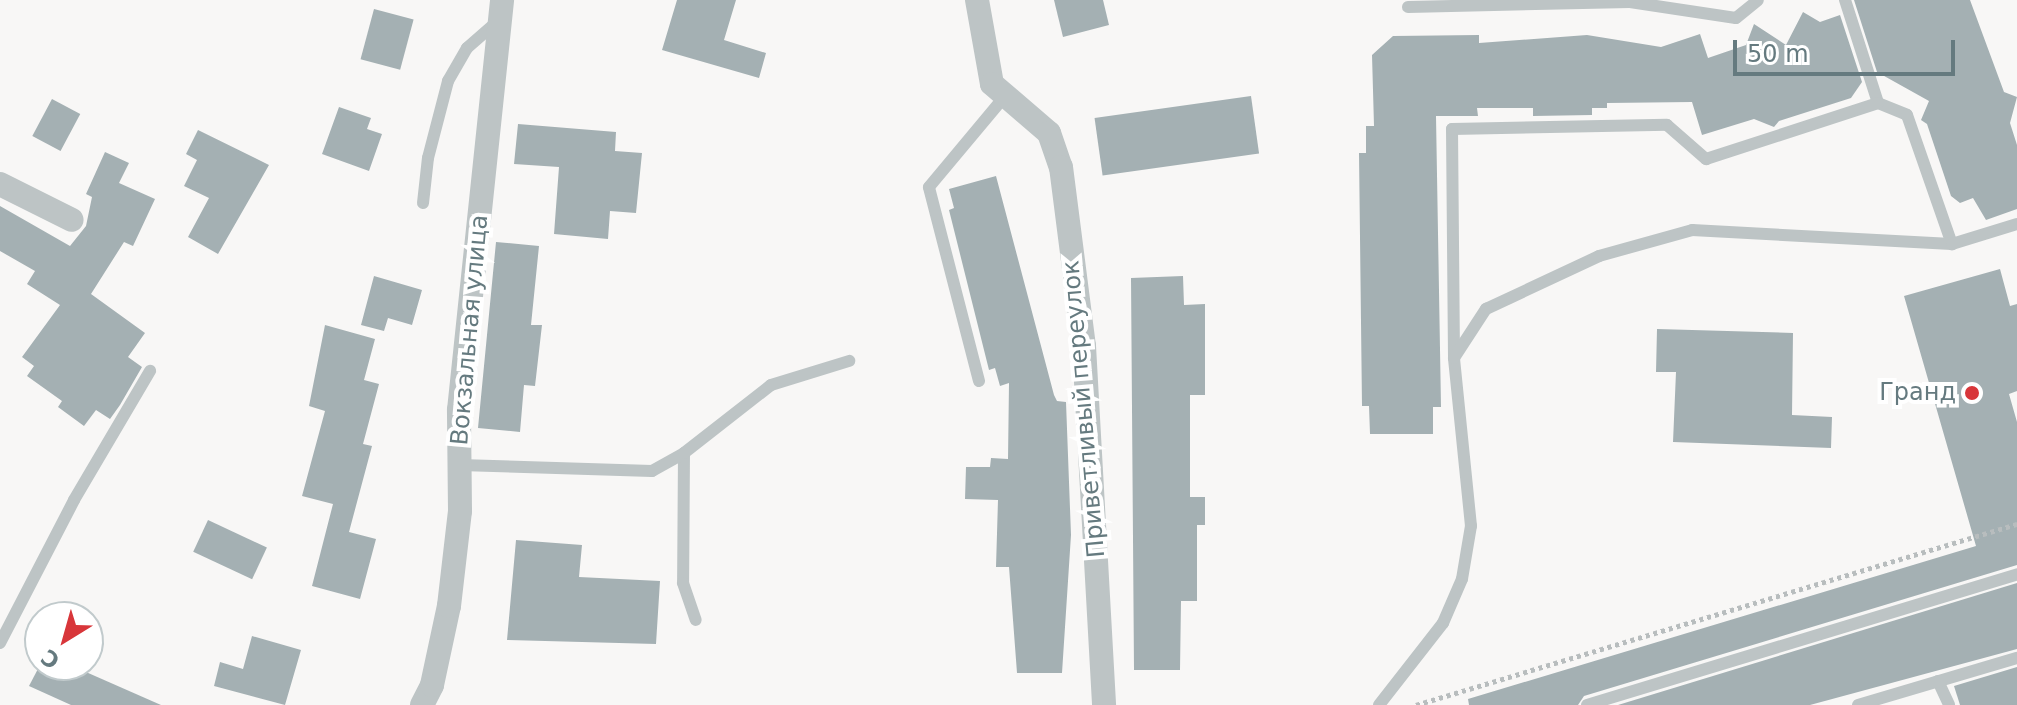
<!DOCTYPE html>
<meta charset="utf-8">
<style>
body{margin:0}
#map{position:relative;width:2017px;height:705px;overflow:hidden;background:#f8f7f6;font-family:"DejaVu Sans",sans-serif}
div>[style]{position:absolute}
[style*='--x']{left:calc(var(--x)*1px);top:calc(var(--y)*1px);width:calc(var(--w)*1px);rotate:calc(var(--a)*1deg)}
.building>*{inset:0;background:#a4b0b3;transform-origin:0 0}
.path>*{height:5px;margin-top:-2.5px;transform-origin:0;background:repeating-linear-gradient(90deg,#b8bdbe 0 4px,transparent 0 8px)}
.lane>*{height:12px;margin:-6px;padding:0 6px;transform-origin:6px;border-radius:6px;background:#bdc4c5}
.street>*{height:24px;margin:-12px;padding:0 12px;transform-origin:12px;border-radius:12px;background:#bdc4c5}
.dots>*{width:22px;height:22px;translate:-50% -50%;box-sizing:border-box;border:4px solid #fff;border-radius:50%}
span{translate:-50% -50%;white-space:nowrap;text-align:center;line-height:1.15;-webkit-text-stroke:8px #fff;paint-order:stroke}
.street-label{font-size:24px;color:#657a7f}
.poi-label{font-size:24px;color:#657a7f}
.right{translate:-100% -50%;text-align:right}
.north{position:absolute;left:24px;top:601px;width:80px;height:80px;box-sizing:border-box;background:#fff;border:2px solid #c1cacc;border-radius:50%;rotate:217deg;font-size:22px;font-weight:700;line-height:32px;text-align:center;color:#657a7f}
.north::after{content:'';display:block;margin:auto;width:28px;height:36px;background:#d8363a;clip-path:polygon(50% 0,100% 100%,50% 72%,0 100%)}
.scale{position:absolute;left:1733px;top:40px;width:222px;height:36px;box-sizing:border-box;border:4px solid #657a7f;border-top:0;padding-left:10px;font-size:24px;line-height:28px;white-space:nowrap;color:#657a7f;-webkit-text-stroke:6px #fff;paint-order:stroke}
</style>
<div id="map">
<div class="building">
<i style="clip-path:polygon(677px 0,736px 0,724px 40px,766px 53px,759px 78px,662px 50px)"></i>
<i style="clip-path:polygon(1054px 0,1103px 0,1109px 25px,1063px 37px)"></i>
<i style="clip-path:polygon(1854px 0,1970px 0,2004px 92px,2017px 97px,2010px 123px,2017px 145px,2017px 209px,1986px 220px,1973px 198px,1960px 203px,1951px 196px,1927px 124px,1921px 120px,1929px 101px,1877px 72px)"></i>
<i style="left:374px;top:9px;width:41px;height:52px;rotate:15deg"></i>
<i style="clip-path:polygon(1803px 12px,1820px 22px,1840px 15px,1862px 82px,1851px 98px,1779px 121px,1774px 127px,1754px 119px,1702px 135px,1692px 102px,1607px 103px,1607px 108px,1592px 108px,1592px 115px,1533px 116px,1533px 108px,1477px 108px,1478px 116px,1436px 116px,1441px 407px,1433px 407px,1433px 434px,1370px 434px,1369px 406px,1362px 406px,1359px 153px,1366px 153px,1366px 126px,1374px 126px,1372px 55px,1393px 36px,1479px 35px,1479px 43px,1587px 35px,1661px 47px,1700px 34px,1708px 58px,1746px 45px,1754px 24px,1786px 45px)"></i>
<i style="left:1251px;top:96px;width:58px;height:158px;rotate:82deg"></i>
<i style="left:52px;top:99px;width:32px;height:42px;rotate:28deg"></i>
<i style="clip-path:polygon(339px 107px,371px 118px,367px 129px,382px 134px,369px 171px,322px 154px)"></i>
<i style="clip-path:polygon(518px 124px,616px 132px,615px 151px,642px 153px,636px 213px,610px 211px,608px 239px,554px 234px,559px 167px,514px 164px)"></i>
<i style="clip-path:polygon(198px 130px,269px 165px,218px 254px,188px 237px,209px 198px,184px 186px,197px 160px,186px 154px)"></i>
<i style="clip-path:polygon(105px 152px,129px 163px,119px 183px,155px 199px,133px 246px,124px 242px,91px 294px,145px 333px,128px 357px,142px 367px,120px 405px,110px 419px,96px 410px,84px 426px,58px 407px,62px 401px,27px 376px,34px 366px,22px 357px,60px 305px,27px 284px,35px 271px,0 251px,0 206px,70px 246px,86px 226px,92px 197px,86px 194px)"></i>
<i style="clip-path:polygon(996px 176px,1054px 395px,1057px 401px,1066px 402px,1071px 535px,1062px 673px,1017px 673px,1009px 567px,996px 567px,998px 500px,965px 499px,966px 467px,990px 467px,991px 458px,1008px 459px,1009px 383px,1000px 386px,995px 368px,989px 370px,949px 210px,954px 208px,949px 189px)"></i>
<i style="clip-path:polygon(496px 242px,539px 246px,531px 325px,542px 325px,535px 386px,524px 385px,520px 432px,478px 428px)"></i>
<i style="clip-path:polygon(2000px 269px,2010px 306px,2017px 304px,2017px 391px,2009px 394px,2017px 422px,2017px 565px,1584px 696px,1578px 705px,1469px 705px,1468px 699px,1976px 546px,1904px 296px)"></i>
<i style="clip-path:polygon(374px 276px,422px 290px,412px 325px,388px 318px,384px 331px,361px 325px)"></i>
<i style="clip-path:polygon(1183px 276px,1184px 305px,1205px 304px,1205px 395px,1190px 395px,1190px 497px,1205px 497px,1205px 525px,1197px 525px,1197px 601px,1181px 601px,1180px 670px,1134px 670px,1131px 278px)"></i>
<i style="clip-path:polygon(325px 325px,375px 339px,364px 380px,379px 384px,363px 444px,372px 446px,349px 532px,376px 539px,360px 599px,312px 586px,333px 504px,302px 496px,325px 411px,309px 406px)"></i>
<i style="clip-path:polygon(1657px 329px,1793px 333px,1792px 415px,1832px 417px,1831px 448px,1673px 442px,1676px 372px,1656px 372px)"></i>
<i style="left:208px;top:520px;width:65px;height:35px;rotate:25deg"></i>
<i style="clip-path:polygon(516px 540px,582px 545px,579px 577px,660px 581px,656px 644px,507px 640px)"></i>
<i style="clip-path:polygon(2017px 583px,2017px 649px,1810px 705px,1618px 705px)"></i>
<i style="clip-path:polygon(252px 636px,301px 650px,285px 705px,214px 686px,220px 662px,243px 669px)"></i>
<i style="clip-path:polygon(40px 665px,70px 665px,161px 705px,71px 705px,29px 686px)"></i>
<i style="clip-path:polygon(2017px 667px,2017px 705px,1960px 705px,1954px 686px)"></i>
</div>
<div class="path">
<i style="--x:1416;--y:705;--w:628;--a:-16.76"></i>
</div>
<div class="lane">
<i style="--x:1845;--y:0;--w:108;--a:72.2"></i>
<i style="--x:1878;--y:103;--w:31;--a:22"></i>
<i style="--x:1907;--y:115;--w:137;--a:70.8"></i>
<i style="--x:1408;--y:7;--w:222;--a:-1.3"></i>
<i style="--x:1630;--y:2;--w:107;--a:8.6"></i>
<i style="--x:1736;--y:18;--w:28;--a:-39"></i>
<i style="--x:423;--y:203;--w:45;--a:-83.7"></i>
<i style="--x:428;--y:158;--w:80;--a:-75.4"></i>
<i style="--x:448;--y:81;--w:38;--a:-60"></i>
<i style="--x:467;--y:48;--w:41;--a:-41.1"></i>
<i style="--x:1454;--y:358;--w:229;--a:-90.5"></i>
<i style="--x:1452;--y:129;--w:215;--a:-1.1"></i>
<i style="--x:1667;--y:125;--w:52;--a:41.1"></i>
<i style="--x:1706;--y:159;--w:181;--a:-18"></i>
<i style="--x:979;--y:381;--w:200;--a:-104.5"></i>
<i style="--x:929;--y:187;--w:120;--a:-50.1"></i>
<i style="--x:684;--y:453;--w:130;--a:90.4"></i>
<i style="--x:683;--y:583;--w:39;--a:71"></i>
<i style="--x:460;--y:465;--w:192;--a:1.8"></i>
<i style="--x:652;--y:471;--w:37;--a:-29"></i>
<i style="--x:684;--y:453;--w:110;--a:-38"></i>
<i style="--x:771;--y:385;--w:82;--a:-17.1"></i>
<i style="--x:0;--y:643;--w:161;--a:-62.6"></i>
<i style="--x:74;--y:500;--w:150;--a:-59.5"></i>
<i style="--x:1938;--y:681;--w:26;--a:65"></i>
<i style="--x:1379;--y:705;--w:104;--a:-52"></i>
<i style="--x:1443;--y:623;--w:48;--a:-66.6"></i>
<i style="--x:1462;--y:579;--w:54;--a:-80.4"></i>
<i style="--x:1471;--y:526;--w:169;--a:-95.8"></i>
<i style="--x:1454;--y:358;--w:59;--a:-56.9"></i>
<i style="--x:1486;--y:309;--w:125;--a:-25.1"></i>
<i style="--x:1599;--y:256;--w:97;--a:-15.6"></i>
<i style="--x:1692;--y:230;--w:260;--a:3.1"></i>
<i style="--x:1952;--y:244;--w:68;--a:-17.1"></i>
<i style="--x:1587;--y:705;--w:450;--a:-16.9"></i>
<i style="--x:1858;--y:705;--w:166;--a:-16.5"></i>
</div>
<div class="street">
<i style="--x:977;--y:0;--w:85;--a:79.9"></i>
<i style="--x:992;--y:84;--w:75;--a:40.7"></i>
<i style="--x:1049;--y:133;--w:36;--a:71"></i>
<i style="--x:1061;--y:167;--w:180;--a:82.7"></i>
<i style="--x:1084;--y:346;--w:360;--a:86.8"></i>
<i style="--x:0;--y:184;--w:80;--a:26.6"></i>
<i style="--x:422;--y:705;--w:22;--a:-63"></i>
<i style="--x:432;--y:685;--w:81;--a:-77.9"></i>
<i style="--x:449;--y:606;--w:96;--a:-83.4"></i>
<i style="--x:460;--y:511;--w:101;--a:-90.6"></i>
<i style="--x:459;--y:410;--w:412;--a:-84"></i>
</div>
<div class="dots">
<i style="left:1972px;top:393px;background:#d8363a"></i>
</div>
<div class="street-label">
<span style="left:470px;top:330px;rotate:-85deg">Вокзальная улица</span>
<span style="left:1084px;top:409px;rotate:-95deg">Приветливый переулок</span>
</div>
<div class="poi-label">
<span class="right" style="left:1956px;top:393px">Гранд</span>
</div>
<div class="north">С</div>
<div class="scale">50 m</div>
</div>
